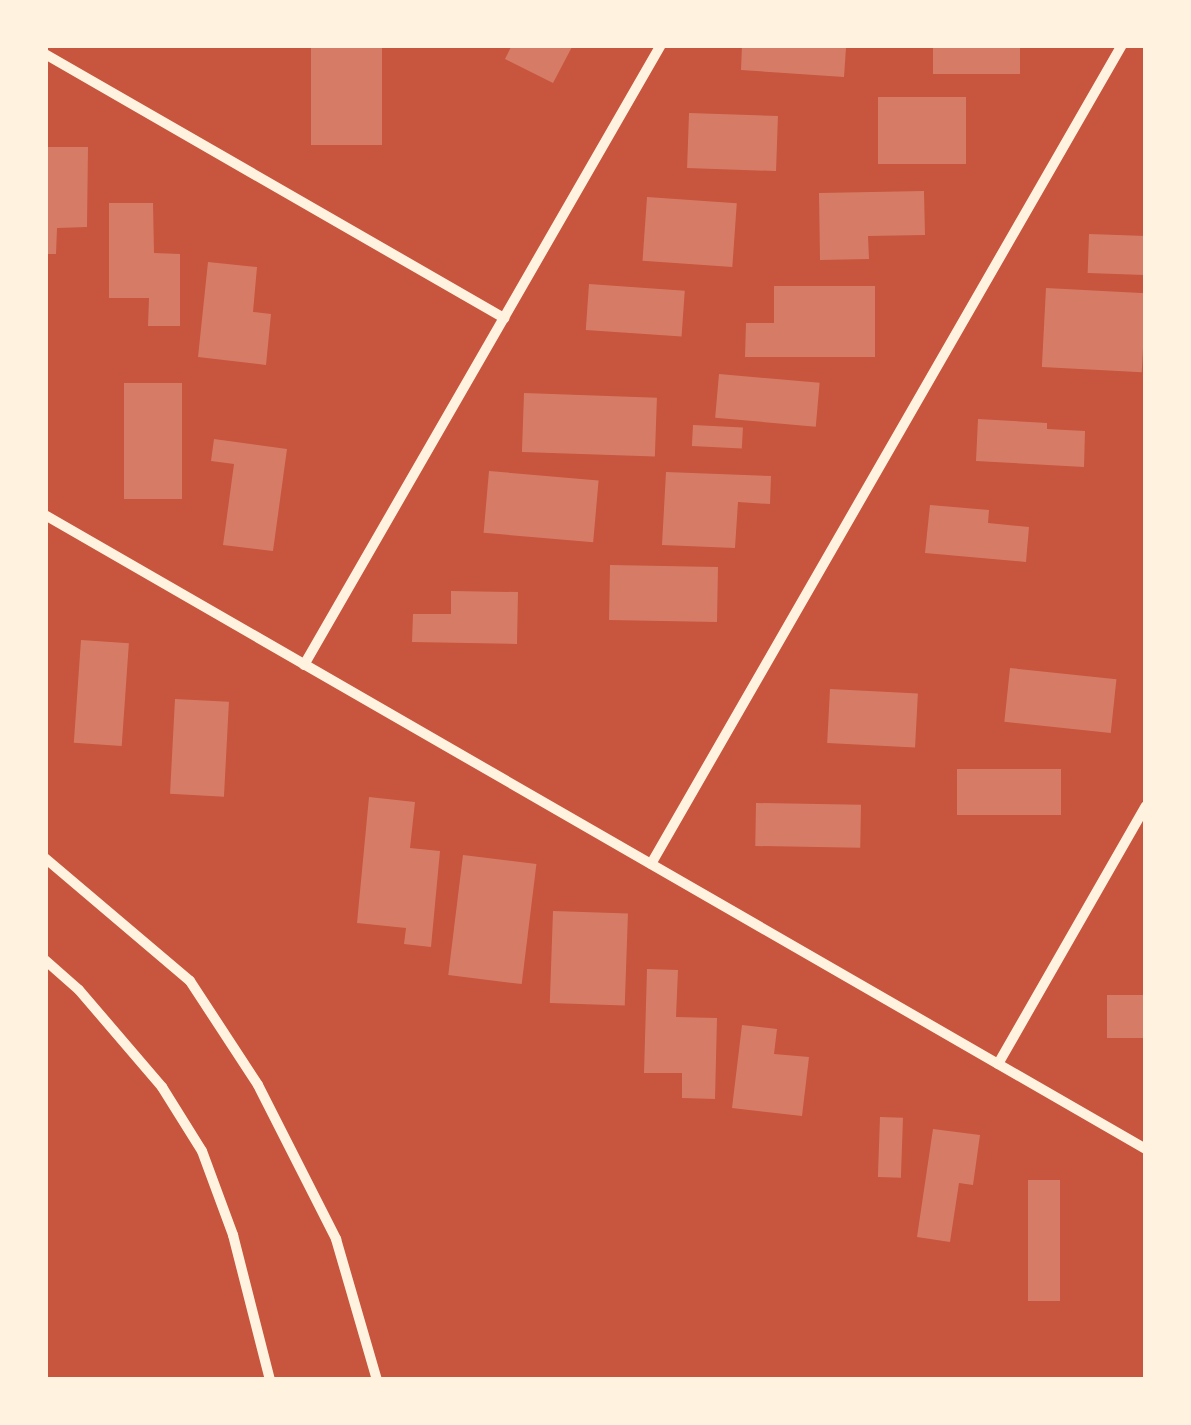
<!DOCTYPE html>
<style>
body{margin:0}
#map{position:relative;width:1191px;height:1425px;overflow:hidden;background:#c8553d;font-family:"Sofia Sans Condensed",sans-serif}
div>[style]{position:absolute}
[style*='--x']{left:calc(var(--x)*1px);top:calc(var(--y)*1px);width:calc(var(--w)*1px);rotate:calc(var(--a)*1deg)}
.building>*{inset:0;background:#d67c66;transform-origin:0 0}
.minor>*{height:10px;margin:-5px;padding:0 5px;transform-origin:5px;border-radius:5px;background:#fff3e0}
span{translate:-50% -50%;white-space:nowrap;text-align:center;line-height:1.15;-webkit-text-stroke:9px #fff3e0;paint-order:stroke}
.frame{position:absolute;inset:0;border:48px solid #fff3e0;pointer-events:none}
</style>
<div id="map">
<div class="building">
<i style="left:311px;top:45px;width:71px;height:100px"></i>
<i style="clip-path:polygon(512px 45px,573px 45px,553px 83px,505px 59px)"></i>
<i style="clip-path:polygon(742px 45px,846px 48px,844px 77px,741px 70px)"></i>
<i style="left:933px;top:45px;width:87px;height:29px"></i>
<i style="left:966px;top:97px;width:67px;height:88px;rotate:90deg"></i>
<i style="left:689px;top:113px;width:89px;height:55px;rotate:2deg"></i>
<i style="clip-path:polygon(45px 147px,88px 147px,87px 227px,57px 228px,56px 254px,45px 254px)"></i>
<i style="clip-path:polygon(924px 191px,925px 235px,868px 236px,869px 259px,820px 260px,819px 193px)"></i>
<i style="left:647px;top:197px;width:90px;height:64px;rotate:4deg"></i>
<i style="clip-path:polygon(109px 203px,153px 203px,154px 253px,180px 254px,180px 326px,148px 326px,149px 298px,109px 298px)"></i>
<i style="left:1089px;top:234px;width:57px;height:39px;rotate:2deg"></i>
<i style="clip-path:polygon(208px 262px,257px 267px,253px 312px,271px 314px,266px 365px,198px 357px)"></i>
<i style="left:589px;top:284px;width:96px;height:46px;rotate:4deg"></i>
<i style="clip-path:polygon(774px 286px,875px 286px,875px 357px,745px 357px,746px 323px,774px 323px)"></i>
<i style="left:1046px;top:288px;width:100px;height:79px;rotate:3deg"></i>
<i style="left:719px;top:374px;width:101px;height:44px;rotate:5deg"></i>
<i style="left:124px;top:383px;width:58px;height:116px"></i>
<i style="left:524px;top:393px;width:133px;height:59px;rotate:2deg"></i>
<i style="clip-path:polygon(978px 419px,1047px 423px,1047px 429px,1085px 431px,1084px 467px,976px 461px)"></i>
<i style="left:693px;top:425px;width:50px;height:21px;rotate:3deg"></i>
<i style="clip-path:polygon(214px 439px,287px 449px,273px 551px,223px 545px,234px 464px,211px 461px)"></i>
<i style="left:489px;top:471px;width:110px;height:62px;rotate:5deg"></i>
<i style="clip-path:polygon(666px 472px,771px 476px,770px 504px,738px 502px,735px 548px,662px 545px)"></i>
<i style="clip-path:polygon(930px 505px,989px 510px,988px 523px,1029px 527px,1026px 562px,925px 553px)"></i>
<i style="left:610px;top:565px;width:108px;height:55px;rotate:1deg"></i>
<i style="clip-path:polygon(451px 591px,518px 592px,517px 644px,412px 642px,413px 614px,451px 614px)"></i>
<i style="left:81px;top:640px;width:48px;height:103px;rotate:4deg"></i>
<i style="left:1010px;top:668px;width:107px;height:54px;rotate:6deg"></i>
<i style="left:830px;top:689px;width:88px;height:54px;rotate:3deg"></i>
<i style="left:175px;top:699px;width:54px;height:95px;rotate:3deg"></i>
<i style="left:957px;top:769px;width:104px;height:46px"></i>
<i style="clip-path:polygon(369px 797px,415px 802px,410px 848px,440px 851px,431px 947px,404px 944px,406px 928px,357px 923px)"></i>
<i style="left:756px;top:803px;width:105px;height:43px;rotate:1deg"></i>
<i style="left:463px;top:855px;width:74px;height:121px;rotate:7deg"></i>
<i style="left:553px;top:911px;width:75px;height:92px;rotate:2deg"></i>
<i style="clip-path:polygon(647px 969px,678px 970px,676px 1017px,717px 1018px,715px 1099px,682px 1098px,682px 1073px,644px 1073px)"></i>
<i style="left:1146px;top:995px;width:43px;height:39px;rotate:90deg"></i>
<i style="clip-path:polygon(742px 1025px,777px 1029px,774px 1054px,809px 1057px,802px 1116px,732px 1108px)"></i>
<i style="left:880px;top:1117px;width:23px;height:60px;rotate:2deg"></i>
<i style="clip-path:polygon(933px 1129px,980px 1135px,973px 1185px,959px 1183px,950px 1242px,917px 1237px)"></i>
<i style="left:1028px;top:1180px;width:32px;height:121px"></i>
</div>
<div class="minor">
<i style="--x:45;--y:54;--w:530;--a:29.91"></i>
<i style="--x:45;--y:515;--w:1270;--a:29.94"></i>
<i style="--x:304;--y:665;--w:715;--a:-60.07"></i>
<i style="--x:45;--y:858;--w:190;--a:40.3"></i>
<i style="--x:190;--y:981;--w:124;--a:56.8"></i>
<i style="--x:258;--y:1085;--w:173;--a:63.1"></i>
<i style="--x:336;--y:1239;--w:147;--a:73.8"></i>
<i style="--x:651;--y:864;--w:945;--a:-60.1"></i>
<i style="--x:45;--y:960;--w:45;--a:41.4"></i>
<i style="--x:79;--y:990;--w:128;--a:49.4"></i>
<i style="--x:162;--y:1087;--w:75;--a:58"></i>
<i style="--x:202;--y:1151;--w:90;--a:69.7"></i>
<i style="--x:233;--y:1235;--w:150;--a:75.7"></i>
<i style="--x:998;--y:1064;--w:297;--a:-60.2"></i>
</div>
<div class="frame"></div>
</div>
